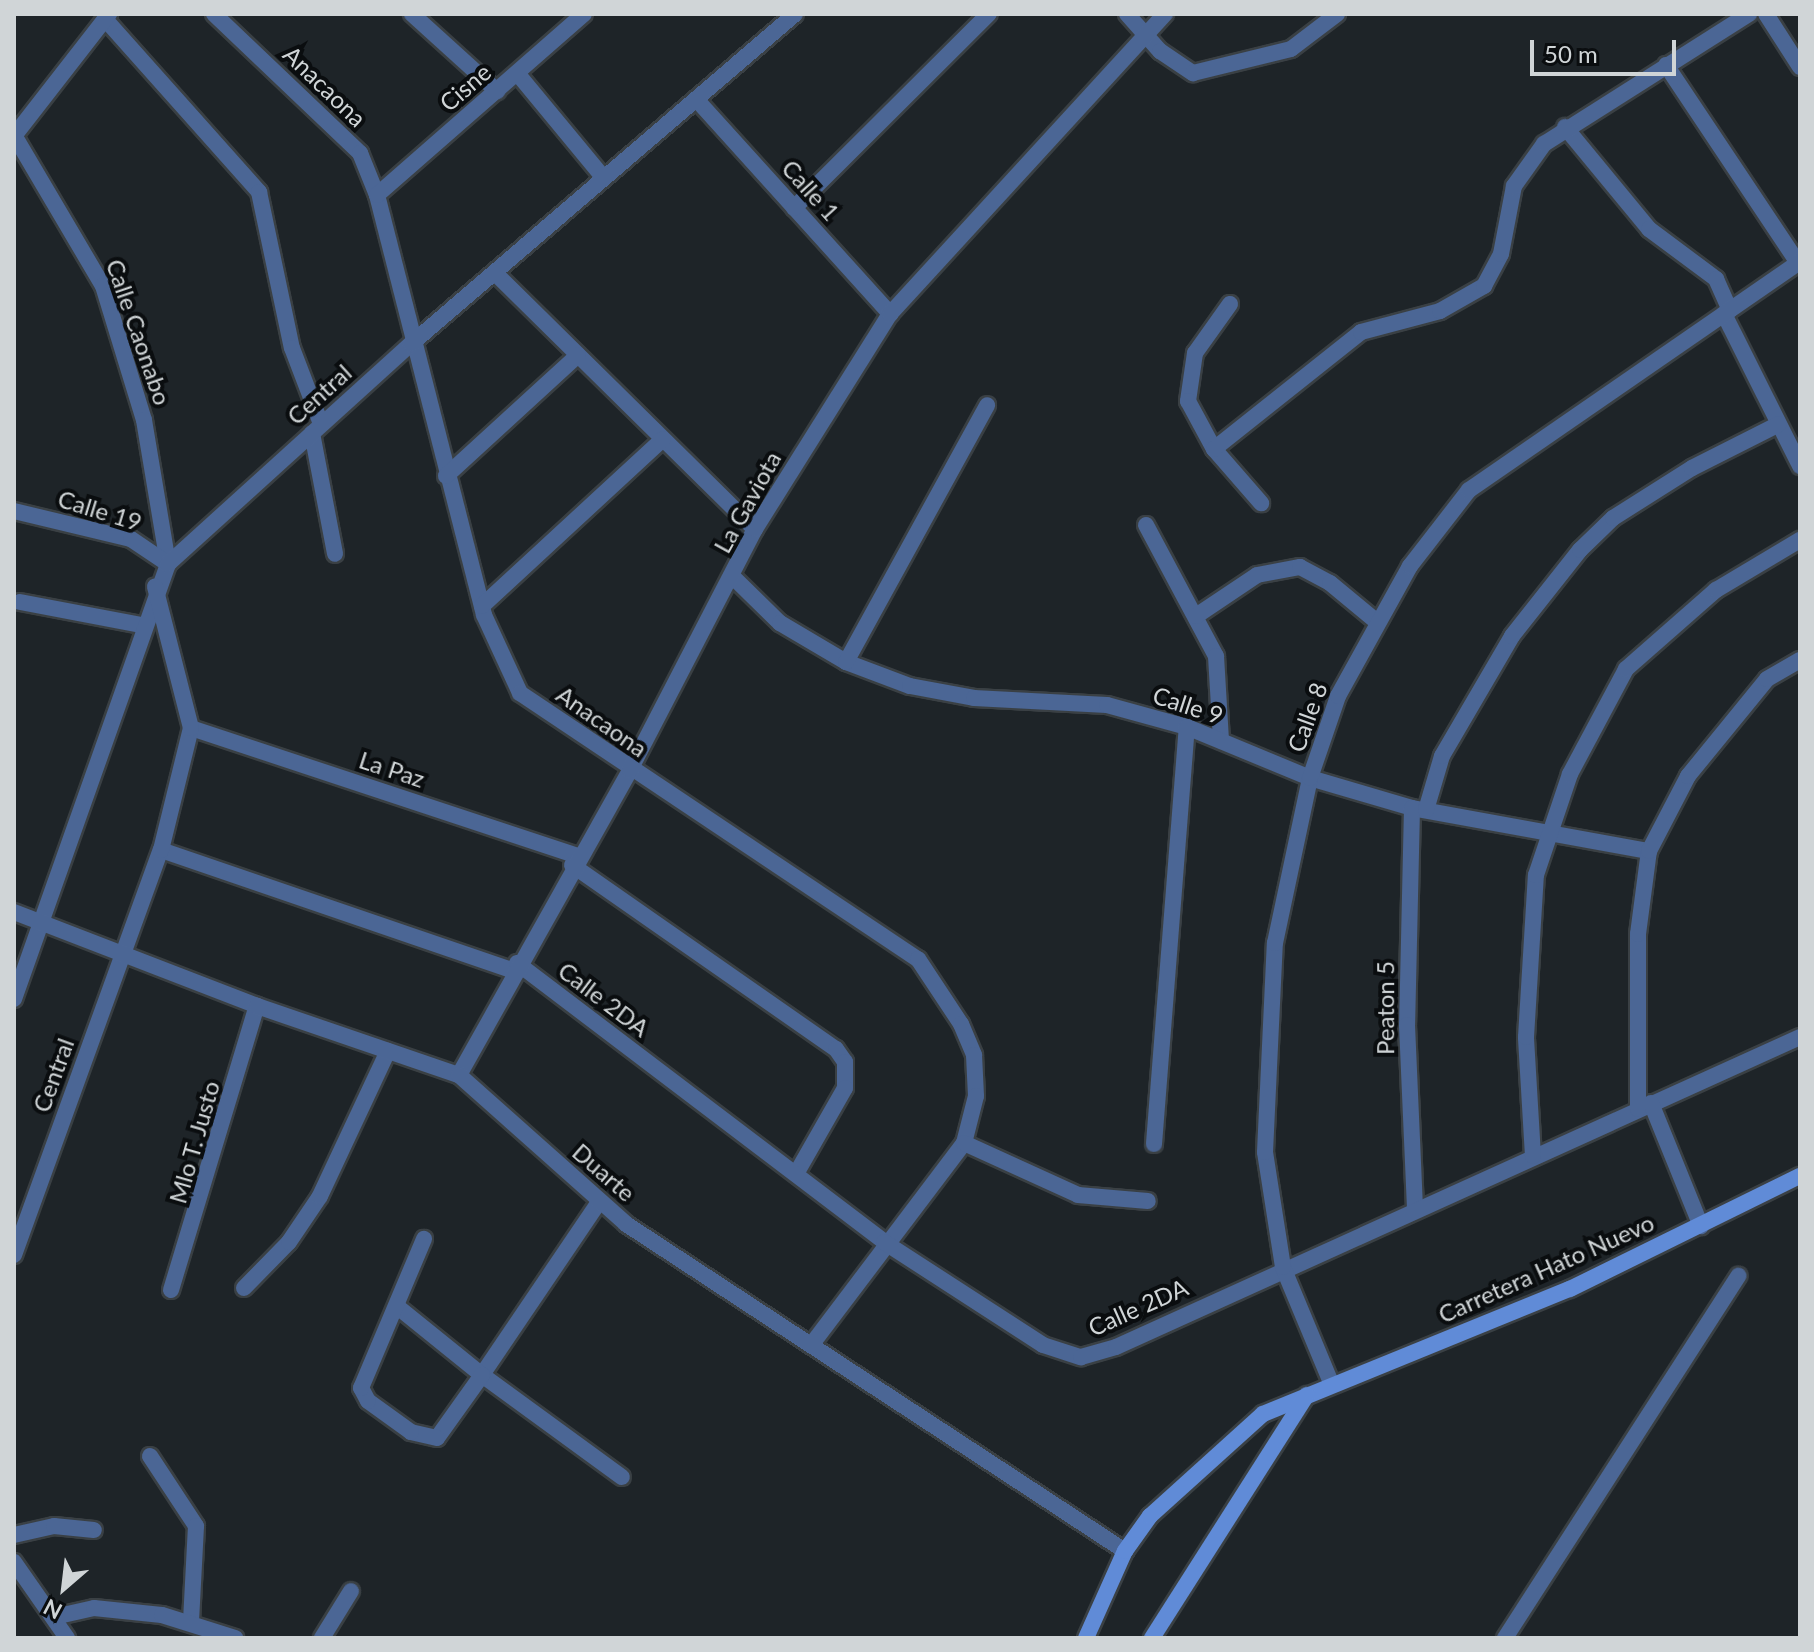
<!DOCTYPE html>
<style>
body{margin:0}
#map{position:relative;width:1814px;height:1652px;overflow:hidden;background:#1e2428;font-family:Lato,sans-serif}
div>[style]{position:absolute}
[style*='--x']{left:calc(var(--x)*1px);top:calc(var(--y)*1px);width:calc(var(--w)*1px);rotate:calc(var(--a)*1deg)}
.roads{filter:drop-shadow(2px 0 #3a4044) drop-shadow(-2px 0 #3a4044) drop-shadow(0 2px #3a4044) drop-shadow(0 -2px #3a4044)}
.minor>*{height:16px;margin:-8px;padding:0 8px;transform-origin:8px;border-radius:8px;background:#4b6695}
.tertiary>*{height:16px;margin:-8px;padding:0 8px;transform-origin:8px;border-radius:8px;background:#4b6695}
.secondary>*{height:16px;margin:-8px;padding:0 8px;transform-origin:8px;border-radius:8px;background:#608bd7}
span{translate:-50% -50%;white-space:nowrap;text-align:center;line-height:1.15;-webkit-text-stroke:8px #0a0d0f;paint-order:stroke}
.street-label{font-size:24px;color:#d0d5d7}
.frame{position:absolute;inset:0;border:16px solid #d0d5d7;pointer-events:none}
.north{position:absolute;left:24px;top:1548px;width:80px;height:80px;-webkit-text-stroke:6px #0a0d0f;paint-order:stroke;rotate:208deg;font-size:22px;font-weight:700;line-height:32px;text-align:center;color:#d0d5d7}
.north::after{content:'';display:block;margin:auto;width:28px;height:36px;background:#d0d5d7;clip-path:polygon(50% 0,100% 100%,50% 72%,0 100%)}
.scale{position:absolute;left:1530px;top:40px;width:146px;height:36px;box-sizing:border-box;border:4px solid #d0d5d7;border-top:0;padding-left:10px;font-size:24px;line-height:28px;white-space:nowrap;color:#d0d5d7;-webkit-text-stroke:6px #0a0d0f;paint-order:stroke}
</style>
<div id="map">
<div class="roads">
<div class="minor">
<i style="--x:214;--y:14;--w:202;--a:43.6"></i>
<i style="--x:360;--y:153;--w:45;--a:68"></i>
<i style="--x:377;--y:195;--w:433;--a:75.7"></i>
<i style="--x:484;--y:615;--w:86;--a:65.2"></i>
<i style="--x:520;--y:693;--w:479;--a:33.8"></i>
<i style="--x:918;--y:959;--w:78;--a:56.5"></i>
<i style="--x:961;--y:1024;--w:34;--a:67"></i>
<i style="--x:974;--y:1055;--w:41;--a:87.2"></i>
<i style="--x:976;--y:1096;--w:49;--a:104.3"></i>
<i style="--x:964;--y:1143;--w:253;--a:127.1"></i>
<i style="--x:412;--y:14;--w:115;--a:42.2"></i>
<i style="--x:1127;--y:14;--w:50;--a:48.3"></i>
<i style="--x:1160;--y:51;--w:40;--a:34"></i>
<i style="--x:1193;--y:73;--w:101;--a:-13.8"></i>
<i style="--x:1291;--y:49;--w:58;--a:-37.3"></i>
<i style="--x:1766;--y:14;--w:63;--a:57.3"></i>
<i style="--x:105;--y:19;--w:232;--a:48.3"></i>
<i style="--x:259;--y:192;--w:159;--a:78.1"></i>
<i style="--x:292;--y:348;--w:81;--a:69.1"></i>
<i style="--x:1666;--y:65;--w:238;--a:56.3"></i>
<i style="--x:517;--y:73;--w:136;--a:50.4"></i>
<i style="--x:696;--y:99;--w:290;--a:47.9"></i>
<i style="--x:1565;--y:127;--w:132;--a:50.5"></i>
<i style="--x:1649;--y:229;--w:84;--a:36.7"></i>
<i style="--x:1716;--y:279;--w:34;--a:66"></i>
<i style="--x:14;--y:135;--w:175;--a:59.5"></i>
<i style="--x:103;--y:286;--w:140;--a:73"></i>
<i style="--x:144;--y:420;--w:146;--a:80.5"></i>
<i style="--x:14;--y:136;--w:155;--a:-52.1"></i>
<i style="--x:377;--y:195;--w:275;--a:-41.2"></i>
<i style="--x:794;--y:208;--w:275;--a:-44.9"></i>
<i style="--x:495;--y:273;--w:365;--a:44.6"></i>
<i style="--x:1230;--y:304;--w:60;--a:125.5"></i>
<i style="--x:1195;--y:353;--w:49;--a:98.3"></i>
<i style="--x:1188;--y:401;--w:55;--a:61.6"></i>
<i style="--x:1214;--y:449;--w:72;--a:49"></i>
<i style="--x:1724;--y:314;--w:170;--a:63.4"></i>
<i style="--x:312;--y:433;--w:123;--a:79.2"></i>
<i style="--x:1214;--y:449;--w:188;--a:-38.5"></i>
<i style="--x:1361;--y:332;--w:82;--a:-14.9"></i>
<i style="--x:1440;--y:311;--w:51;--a:-29.6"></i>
<i style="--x:1484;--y:286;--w:36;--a:-62"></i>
<i style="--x:1501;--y:254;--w:69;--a:-79.2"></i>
<i style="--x:1514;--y:186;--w:52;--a:-54.5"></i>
<i style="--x:1544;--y:144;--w:243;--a:-32.4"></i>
<i style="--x:446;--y:476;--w:179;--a:-42.5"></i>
<i style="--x:14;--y:511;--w:120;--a:13.5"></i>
<i style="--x:131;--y:539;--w:45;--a:34"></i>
<i style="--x:1146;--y:525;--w:149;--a:61.9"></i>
<i style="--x:1216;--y:656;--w:85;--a:86.6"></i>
<i style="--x:733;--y:577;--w:66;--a:44.4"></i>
<i style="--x:780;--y:623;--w:77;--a:30.6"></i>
<i style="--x:846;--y:662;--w:68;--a:20.6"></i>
<i style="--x:910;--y:686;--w:65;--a:10.6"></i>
<i style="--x:974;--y:698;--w:133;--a:3"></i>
<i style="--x:1107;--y:705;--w:83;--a:15.4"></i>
<i style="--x:1187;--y:727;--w:133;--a:22.5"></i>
<i style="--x:1310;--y:778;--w:106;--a:16.4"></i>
<i style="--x:1412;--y:808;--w:241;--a:10.3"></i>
<i style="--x:20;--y:602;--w:124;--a:10.7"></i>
<i style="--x:482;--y:606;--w:246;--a:-42.7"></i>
<i style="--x:1196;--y:616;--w:73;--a:-33.9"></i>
<i style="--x:1257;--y:575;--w:44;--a:-10.5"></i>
<i style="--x:1300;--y:567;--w:34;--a:28"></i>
<i style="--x:1330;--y:583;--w:60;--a:39.6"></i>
<i style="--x:846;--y:662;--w:293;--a:-61.2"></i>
<i style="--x:191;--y:728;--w:407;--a:18.3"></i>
<i style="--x:1412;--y:808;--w:217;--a:91.3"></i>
<i style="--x:1407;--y:1025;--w:183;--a:87.5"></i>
<i style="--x:1426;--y:810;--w:56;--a:-73.5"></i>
<i style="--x:1442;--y:756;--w:139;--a:-59.7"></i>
<i style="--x:1512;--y:636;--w:110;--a:-51.7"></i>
<i style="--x:1580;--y:550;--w:46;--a:-44.1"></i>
<i style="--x:1613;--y:518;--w:93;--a:-32.3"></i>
<i style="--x:1692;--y:468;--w:97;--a:-26.8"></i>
<i style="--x:161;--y:850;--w:373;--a:18.9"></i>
<i style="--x:572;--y:865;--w:322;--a:34.9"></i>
<i style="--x:836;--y:1049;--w:16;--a:55"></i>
<i style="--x:845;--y:1062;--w:26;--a:90"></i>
<i style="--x:845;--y:1088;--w:99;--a:119.7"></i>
<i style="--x:517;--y:963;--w:461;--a:37.2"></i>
<i style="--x:884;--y:1242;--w:189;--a:32.9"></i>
<i style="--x:1043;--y:1345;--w:40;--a:18"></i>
<i style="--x:1081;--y:1357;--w:36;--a:-16"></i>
<i style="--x:1116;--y:1347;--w:751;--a:-24.38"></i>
<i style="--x:14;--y:999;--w:461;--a:-70.5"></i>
<i style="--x:168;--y:564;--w:328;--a:-42.2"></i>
<i style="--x:411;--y:344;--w:506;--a:-40.67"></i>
<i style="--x:459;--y:1075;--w:350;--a:-60.7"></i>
<i style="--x:630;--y:770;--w:271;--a:-62.6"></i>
<i style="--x:755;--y:529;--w:254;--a:-57.9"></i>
<i style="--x:890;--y:314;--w:407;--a:-47.5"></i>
<i style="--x:1651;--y:1103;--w:133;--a:67.9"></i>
<i style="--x:1638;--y:1109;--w:175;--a:-90"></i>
<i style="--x:1638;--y:934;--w:84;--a:-82.5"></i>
<i style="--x:1649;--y:851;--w:85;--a:-62.5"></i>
<i style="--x:1688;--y:776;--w:125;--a:-50.8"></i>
<i style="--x:1767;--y:679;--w:38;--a:-30"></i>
<i style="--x:964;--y:1143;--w:125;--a:24.5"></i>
<i style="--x:1078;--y:1195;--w:70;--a:4.9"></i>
<i style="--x:1154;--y:1144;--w:418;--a:-85.5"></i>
<i style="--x:1533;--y:1156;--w:119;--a:-93.4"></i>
<i style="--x:1526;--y:1037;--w:162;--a:-86.5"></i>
<i style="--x:1536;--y:875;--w:107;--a:-71.4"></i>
<i style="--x:1570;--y:774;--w:119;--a:-61.9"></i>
<i style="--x:1626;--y:669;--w:120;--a:-41.3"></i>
<i style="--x:1716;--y:590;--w:98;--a:-30.8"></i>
<i style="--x:599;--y:1202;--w:209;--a:124.1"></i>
<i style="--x:482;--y:1375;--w:173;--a:36.1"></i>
<i style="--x:14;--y:1255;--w:431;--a:-70.1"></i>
<i style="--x:161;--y:850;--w:126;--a:-76.2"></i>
<i style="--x:191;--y:728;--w:146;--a:-104.3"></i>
<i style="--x:244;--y:1288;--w:64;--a:-45.6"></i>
<i style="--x:289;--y:1242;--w:55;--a:-56"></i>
<i style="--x:320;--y:1196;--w:160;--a:-64.9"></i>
<i style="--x:171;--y:1290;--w:297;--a:-73.2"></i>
<i style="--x:399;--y:1308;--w:107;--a:38.9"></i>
<i style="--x:482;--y:1375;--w:77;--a:125.5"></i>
<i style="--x:437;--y:1438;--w:27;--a:-167"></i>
<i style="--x:411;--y:1432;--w:53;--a:-144.2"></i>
<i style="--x:368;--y:1401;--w:15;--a:-118"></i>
<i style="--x:361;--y:1388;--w:162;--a:-67.1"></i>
<i style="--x:1332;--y:1385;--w:128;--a:-112.6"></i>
<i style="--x:1283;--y:1267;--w:116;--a:-98.9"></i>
<i style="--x:1265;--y:1152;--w:209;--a:-87.3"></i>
<i style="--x:1275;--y:943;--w:169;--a:-78"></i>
<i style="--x:1310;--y:778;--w:87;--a:-71.1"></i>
<i style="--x:1338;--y:696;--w:149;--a:-61"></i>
<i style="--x:1410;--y:566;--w:96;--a:-52.2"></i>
<i style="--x:1469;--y:490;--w:402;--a:-34.6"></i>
<i style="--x:150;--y:1456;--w:84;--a:56.7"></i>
<i style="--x:196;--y:1526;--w:95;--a:93"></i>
<i style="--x:14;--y:1535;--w:41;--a:-12.7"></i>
<i style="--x:54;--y:1526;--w:40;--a:5.7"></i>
<i style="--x:14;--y:1562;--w:93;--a:55.1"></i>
<i style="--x:54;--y:1617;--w:41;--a:-12.7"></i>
<i style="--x:94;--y:1608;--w:68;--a:5.9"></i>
<i style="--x:162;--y:1615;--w:77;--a:17.5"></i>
<i style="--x:322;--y:1638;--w:55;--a:-58.3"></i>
<i style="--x:1505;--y:1638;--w:431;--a:-57.2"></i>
</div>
<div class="tertiary">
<i style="--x:14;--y:912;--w:261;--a:21.1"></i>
<i style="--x:257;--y:1006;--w:213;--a:18.9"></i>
<i style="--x:459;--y:1075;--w:224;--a:41.7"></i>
<i style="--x:626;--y:1224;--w:597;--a:33.24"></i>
</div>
<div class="secondary">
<i style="--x:1086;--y:1638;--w:95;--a:-65.9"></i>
<i style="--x:1125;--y:1551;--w:43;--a:-54.5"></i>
<i style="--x:1150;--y:1516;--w:152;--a:-42.1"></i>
<i style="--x:1263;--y:1414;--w:331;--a:-22.2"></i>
<i style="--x:1570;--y:1289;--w:256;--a:-26.2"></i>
<i style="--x:1152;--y:1638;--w:288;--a:-57.5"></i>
</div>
</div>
<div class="street-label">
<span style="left:325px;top:86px;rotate:44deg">Anacaona</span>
<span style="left:465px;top:87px;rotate:-41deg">Cisne</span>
<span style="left:811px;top:190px;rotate:48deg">Calle 1</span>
<span style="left:139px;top:332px;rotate:71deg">Calle Caonabo</span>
<span style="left:319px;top:394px;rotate:-42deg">Central</span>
<span style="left:747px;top:502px;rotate:-61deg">La Gaviota</span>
<span style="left:100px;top:510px;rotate:17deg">Calle 19</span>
<span style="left:1188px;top:705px;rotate:18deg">Calle 9</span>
<span style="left:1307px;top:717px;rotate:-70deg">Calle 8</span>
<span style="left:602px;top:721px;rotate:35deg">Anacaona</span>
<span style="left:392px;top:769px;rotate:18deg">La Paz</span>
<span style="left:604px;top:999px;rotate:37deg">Calle 2DA</span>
<span style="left:1385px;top:1008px;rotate:-90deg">Peaton 5</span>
<span style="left:53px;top:1075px;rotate:-70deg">Central</span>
<span style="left:194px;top:1142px;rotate:-74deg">Mlo T. Justo</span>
<span style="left:604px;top:1172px;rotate:41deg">Duarte</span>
<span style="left:1546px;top:1268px;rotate:-24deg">Carretera Hato Nuevo</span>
<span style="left:1138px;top:1307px;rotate:-24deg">Calle 2DA</span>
</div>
<div class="frame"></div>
<div class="north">N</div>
<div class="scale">50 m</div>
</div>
